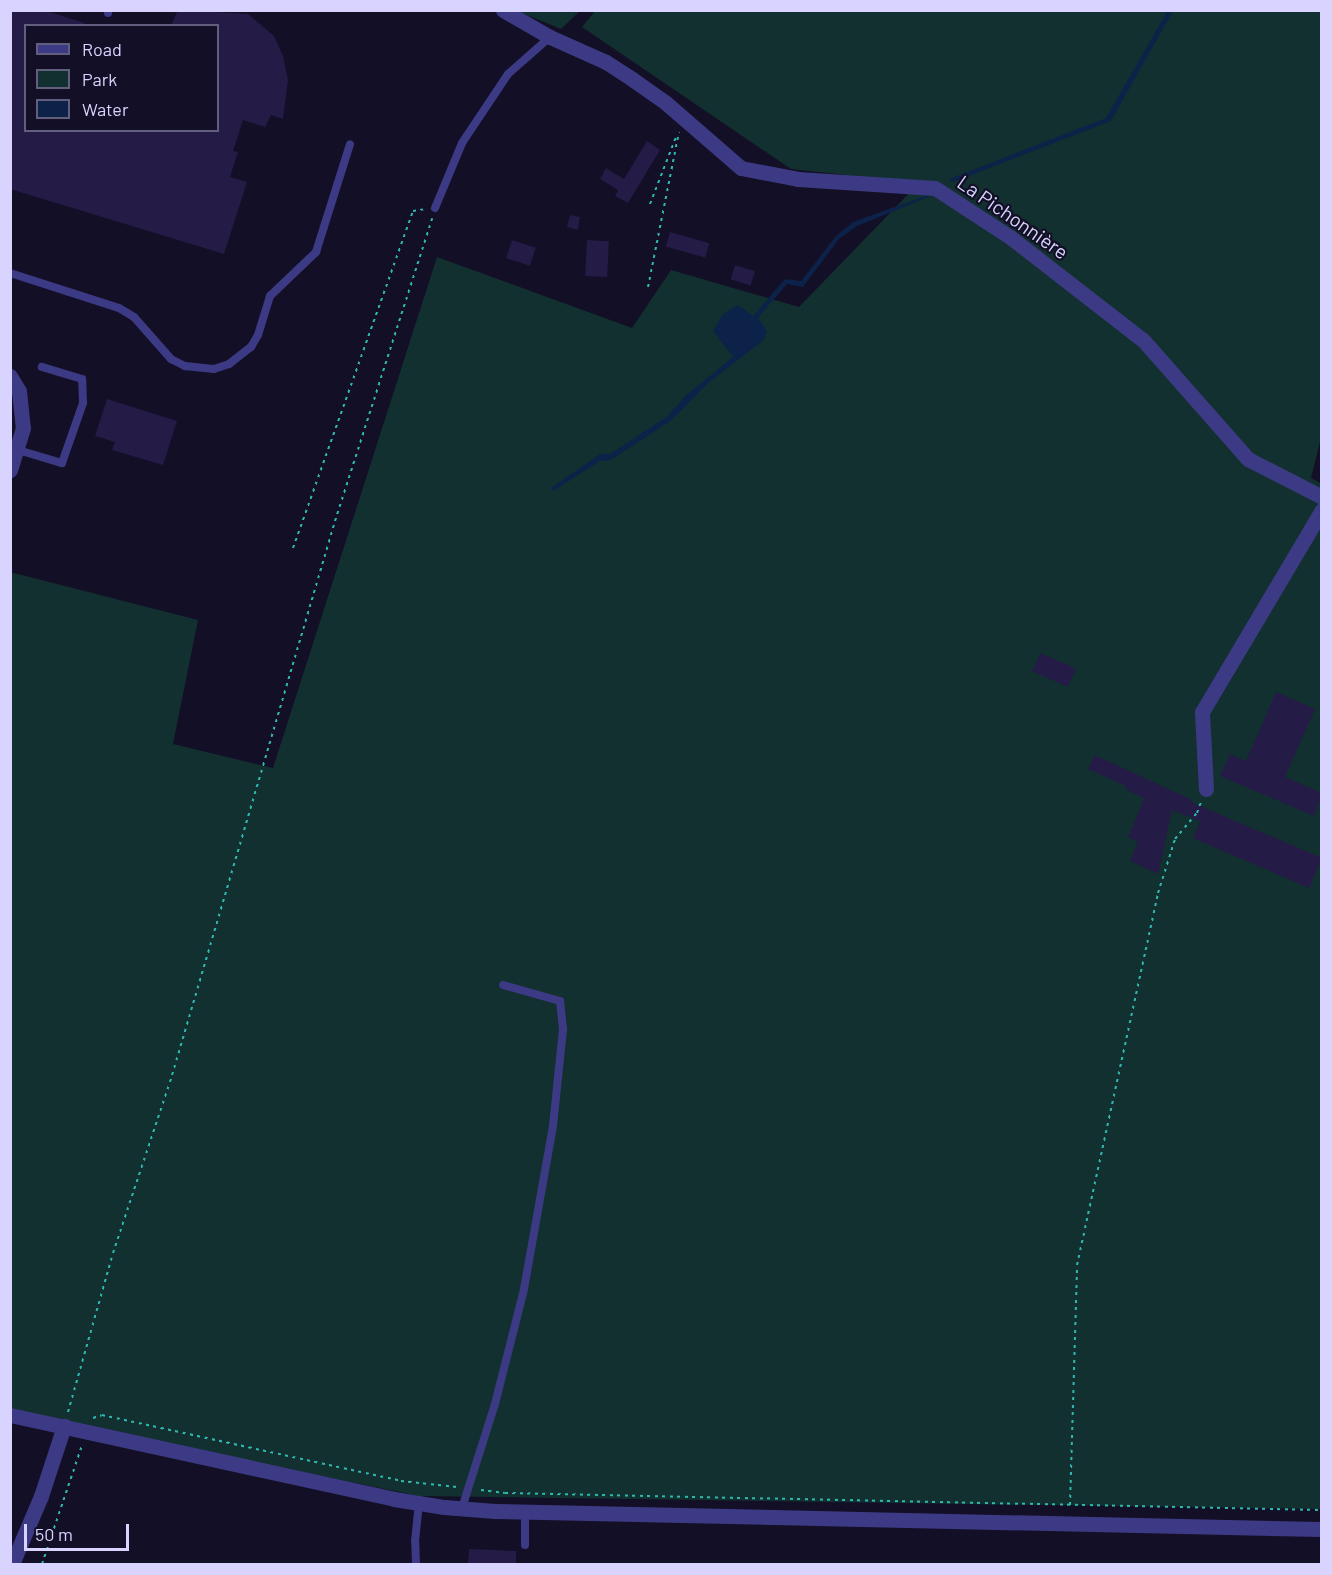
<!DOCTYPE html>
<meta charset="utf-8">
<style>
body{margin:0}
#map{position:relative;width:1332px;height:1575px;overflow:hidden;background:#130f26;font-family:Barlow,sans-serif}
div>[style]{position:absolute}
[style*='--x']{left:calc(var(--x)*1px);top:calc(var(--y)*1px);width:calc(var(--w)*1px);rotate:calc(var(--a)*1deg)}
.green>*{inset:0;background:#12302f}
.water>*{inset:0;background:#0c2248}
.building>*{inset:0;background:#241b47;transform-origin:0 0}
.path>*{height:2px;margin-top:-1px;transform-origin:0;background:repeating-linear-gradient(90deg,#2fb8b0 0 3px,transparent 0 7.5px)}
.service>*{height:8px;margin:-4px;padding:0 4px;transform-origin:4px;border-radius:4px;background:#3d3a85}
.minor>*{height:15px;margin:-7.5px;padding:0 7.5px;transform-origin:7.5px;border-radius:7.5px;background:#3d3a85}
.tertiary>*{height:15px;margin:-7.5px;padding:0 7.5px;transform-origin:7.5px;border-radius:7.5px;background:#3d3a85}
span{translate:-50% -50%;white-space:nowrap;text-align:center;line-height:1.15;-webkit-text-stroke:4.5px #130f26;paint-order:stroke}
.street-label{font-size:20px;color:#d9d4ff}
.frame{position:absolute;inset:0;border:12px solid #d9d4ff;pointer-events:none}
.legend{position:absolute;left:24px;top:24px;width:195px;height:108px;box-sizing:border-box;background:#130f26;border:2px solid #625e7d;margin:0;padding:8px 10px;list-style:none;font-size:18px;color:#d9d4ff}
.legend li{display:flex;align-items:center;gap:12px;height:30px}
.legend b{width:30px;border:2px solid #625e7d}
.scale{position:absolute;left:24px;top:1524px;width:105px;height:27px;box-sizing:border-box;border:3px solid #d9d4ff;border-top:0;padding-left:8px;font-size:18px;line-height:21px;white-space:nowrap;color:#d9d4ff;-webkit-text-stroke:4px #130f26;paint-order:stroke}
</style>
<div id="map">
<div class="green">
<i style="clip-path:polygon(517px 11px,580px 11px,561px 29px)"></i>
<i style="clip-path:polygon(595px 11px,1321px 11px,1322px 434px,1311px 478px,1322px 484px,1321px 1509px,419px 1496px,11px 1412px,10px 572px,198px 620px,173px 744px,273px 768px,437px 257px,632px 328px,671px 270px,799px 307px,919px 183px,791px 169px,582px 27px)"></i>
</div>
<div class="water">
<i style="clip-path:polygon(1168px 10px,1173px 11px,1111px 121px,953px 182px,949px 179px,1106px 118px)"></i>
<i style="clip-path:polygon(925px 196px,931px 196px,857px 226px,839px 239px,803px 287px,787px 284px,758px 318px,767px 331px,764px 340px,708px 383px,672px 420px,611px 460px,600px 461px,553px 491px,551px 488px,600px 454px,610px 454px,668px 416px,685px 396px,733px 357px,713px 331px,723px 314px,738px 305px,753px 316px,785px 279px,801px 281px,836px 236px,853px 222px)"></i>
</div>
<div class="building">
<i style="clip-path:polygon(10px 10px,44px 10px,84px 23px,84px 26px,26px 26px,26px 130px,218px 130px,218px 26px,171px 26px,178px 10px,248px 14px,274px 36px,283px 56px,288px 80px,283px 119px,271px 115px,265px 127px,243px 120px,233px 151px,238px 152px,230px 177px,247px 182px,224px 254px,10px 189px)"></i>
<i style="clip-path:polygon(647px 141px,660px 150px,628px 203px,615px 196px,618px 190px,600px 179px,606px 168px,624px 179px)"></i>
<i style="clip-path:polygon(570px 215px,580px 217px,578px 230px,567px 227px)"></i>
<i style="left:670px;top:232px;width:41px;height:15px;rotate:16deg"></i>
<i style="left:512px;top:240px;width:25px;height:19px;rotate:18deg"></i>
<i style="left:587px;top:240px;width:22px;height:36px;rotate:3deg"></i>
<i style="left:735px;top:265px;width:21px;height:15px;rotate:17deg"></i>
<i style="clip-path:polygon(107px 399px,177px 421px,163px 465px,112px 450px,115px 442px,95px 436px)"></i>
<i style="left:1040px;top:653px;width:39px;height:20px;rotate:23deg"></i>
<i style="clip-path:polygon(1276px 692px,1315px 709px,1285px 777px,1322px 793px,1314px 816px,1220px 776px,1230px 754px,1246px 761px)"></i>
<i style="clip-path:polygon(1095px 755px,1192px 800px,1191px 802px,1322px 858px,1309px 888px,1193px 838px,1200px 821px,1172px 810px,1158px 874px,1130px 861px,1138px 842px,1128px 837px,1144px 798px,1125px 789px,1126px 786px,1088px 769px)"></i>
<i style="clip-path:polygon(469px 1549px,516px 1551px,516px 1564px,468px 1564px)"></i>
</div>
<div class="path">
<i style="--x:650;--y:204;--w:72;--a:-68.8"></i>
<i style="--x:648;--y:287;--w:158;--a:-78.7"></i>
<i style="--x:293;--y:548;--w:358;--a:-70.4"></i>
<i style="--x:413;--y:211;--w:12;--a:-9"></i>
<i style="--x:68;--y:1412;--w:165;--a:-74.2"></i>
<i style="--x:113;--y:1253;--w:180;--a:-71.6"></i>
<i style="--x:170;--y:1082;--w:585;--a:-73.61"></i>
<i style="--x:335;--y:521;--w:318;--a:-72.2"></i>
<i style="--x:93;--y:1418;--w:9;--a:-18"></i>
<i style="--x:102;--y:1415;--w:306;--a:12.4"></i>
<i style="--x:401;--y:1481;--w:56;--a:6.1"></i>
<i style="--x:481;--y:1490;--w:24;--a:7"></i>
<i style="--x:505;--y:1493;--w:817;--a:1.19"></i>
<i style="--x:1070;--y:1505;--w:240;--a:-88.3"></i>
<i style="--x:1077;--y:1265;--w:381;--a:-77.7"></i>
<i style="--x:1158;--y:893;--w:57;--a:-72.5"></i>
<i style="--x:1175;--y:839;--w:34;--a:-50"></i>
<i style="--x:1197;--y:813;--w:12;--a:-70"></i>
<i style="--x:42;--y:1564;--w:126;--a:-71.4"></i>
</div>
<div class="service">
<i style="--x:108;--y:10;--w:3;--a:90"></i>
<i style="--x:435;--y:208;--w:70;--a:-67.4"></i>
<i style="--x:462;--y:143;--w:83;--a:-56.3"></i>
<i style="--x:508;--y:74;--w:56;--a:-41.4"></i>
<i style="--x:10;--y:273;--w:114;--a:17.8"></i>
<i style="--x:119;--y:308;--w:17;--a:31"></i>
<i style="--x:134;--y:317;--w:56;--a:48.6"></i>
<i style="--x:171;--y:359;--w:16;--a:27"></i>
<i style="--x:185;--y:366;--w:29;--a:6"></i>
<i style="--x:214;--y:369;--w:16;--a:-18"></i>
<i style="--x:229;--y:364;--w:28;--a:-38"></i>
<i style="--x:251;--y:347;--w:14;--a:-60"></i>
<i style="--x:258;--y:335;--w:41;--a:-72.9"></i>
<i style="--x:270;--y:296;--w:64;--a:-43.7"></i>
<i style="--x:316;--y:252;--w:113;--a:-72.5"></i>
<i style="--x:18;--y:450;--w:46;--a:16.5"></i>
<i style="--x:62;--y:463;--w:64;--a:-70.7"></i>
<i style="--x:83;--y:403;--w:24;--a:-92"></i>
<i style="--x:82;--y:379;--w:42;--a:-163.3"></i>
<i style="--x:462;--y:1508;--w:109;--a:-72.4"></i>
<i style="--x:495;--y:1404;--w:119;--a:-75.8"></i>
<i style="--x:524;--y:1289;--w:166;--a:-79.9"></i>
<i style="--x:553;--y:1126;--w:98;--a:-84.1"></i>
<i style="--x:563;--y:1029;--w:28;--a:-96"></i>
<i style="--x:560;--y:1001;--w:59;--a:-164.3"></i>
<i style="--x:525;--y:1545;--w:33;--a:-90"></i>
<i style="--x:416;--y:1564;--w:23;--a:-92"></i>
<i style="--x:415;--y:1541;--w:38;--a:-84"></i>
</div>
<div class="minor">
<i style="--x:503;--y:10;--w:54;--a:29.9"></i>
<i style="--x:550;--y:37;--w:61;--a:24.1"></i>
<i style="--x:606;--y:62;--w:31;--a:33"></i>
<i style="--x:632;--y:79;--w:42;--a:35.2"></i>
<i style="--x:666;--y:103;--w:99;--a:40.9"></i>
<i style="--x:741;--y:168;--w:58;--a:10.9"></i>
<i style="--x:798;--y:179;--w:137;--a:3.8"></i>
<i style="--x:935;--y:188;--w:90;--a:33.2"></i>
<i style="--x:1010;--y:237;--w:168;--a:37.8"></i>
<i style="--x:1143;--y:340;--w:159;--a:48.6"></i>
<i style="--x:1248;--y:459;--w:83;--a:27.2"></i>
<i style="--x:10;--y:376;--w:17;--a:59"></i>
<i style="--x:19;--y:391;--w:37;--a:84"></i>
<i style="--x:23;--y:428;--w:44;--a:107.2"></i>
<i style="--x:1206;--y:789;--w:77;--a:-93"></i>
<i style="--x:1202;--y:712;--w:235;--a:-59.3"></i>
</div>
<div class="tertiary">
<i style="--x:10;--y:1415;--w:393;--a:12.3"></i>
<i style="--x:394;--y:1499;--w:51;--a:9.1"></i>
<i style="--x:444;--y:1507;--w:51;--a:4.5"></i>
<i style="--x:495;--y:1511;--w:827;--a:1.25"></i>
<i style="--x:12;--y:1564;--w:74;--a:-66.9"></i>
<i style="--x:41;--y:1496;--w:74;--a:-71.8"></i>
</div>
<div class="street-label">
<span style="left:1013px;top:217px;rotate:35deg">La Pichonnière</span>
</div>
<div class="frame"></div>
<ul class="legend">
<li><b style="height:8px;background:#3d3a85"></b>Road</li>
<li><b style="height:16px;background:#12302f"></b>Park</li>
<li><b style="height:16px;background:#0c2248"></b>Water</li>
</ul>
<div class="scale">50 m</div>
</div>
